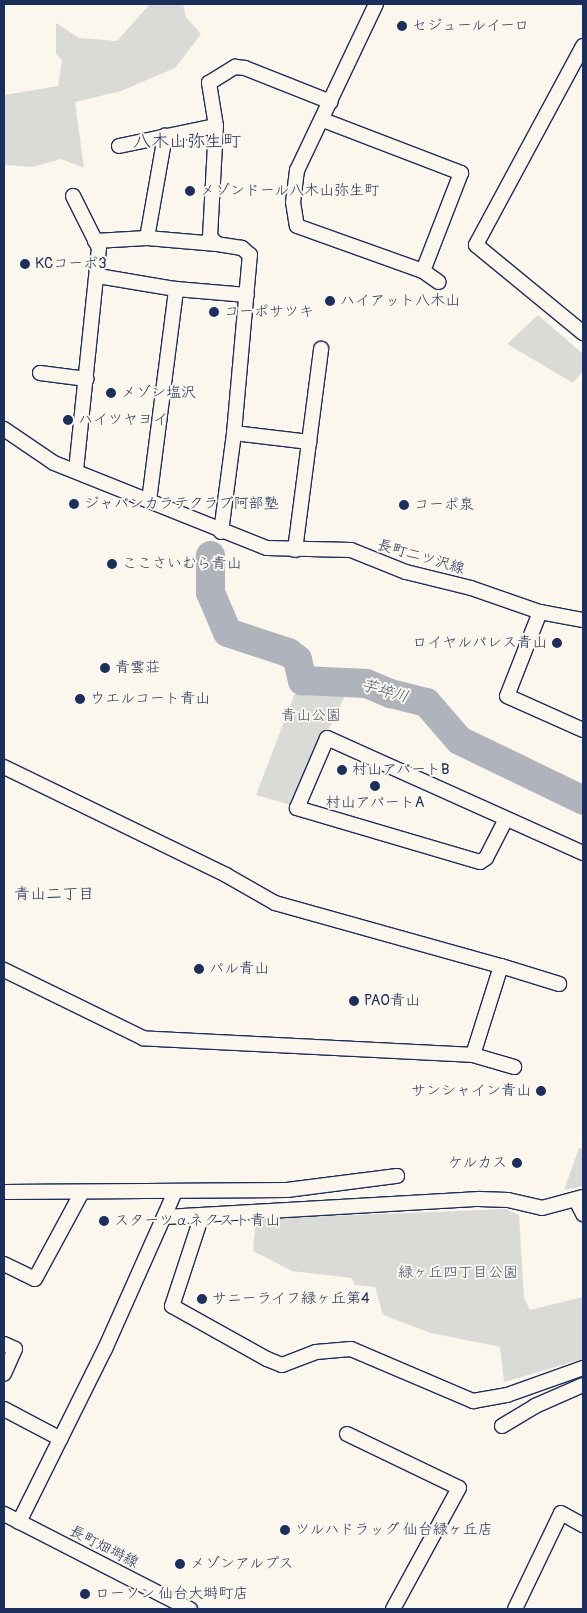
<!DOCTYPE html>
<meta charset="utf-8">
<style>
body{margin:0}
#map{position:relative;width:587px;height:1613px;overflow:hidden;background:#fbf7ec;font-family:Pangolin,"Klee One",sans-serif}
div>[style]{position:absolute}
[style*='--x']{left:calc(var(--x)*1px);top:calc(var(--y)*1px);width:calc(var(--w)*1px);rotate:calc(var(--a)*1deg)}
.green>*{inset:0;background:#dadad7}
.river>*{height:29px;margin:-14.5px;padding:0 14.5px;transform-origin:14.5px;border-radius:14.5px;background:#afb3bb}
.roads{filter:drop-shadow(1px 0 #1b2f5e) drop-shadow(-1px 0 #1b2f5e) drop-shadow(0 1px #1b2f5e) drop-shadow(0 -1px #1b2f5e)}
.minor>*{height:14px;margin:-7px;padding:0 7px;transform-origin:7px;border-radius:7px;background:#fbf7ec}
.dots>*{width:14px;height:14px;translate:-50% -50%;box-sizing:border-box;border:2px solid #fbf7ec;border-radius:50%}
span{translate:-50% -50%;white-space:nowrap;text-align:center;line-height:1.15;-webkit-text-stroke:4px #fbf7ec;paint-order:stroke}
.poi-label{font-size:15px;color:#1b2f5e}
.left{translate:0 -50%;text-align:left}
.right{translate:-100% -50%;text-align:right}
.street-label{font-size:15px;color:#1b2f5e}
.park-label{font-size:15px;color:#415176}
.water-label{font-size:16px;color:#47577a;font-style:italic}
.neighbourhood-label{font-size:16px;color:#1b2f5e}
.quarter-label{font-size:18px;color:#1b2f5e}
.frame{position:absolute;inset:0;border:5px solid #1b2f5e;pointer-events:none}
</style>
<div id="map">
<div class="green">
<i style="clip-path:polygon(150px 4px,183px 4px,186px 17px,201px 34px,175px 68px,121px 91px,75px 102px,84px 168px,61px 159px,32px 167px,4px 165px,4px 95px,58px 86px,62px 61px,56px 53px,56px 23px,79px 38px,117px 41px)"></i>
<i style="clip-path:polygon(538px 315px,583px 354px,583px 371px,573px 383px,507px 344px)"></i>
<i style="clip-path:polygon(297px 688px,347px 692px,291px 805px,256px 795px)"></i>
<i style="clip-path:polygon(579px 1148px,583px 1149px,583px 1186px,564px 1190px)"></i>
<i style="clip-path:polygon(506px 1209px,519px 1215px,524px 1298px,530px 1310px,583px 1297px,583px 1359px,504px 1382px,500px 1347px,431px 1333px,383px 1315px,375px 1287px,355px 1285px,352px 1278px,292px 1271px,253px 1251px,256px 1219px)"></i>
</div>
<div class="river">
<i style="--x:210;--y:555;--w:37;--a:90"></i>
<i style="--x:210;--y:592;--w:43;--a:67"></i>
<i style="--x:227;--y:632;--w:64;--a:18.2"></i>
<i style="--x:288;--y:652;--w:11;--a:38"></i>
<i style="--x:297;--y:659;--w:22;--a:77"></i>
<i style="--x:302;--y:680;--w:64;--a:2.7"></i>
<i style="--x:366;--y:683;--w:26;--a:23"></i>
<i style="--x:390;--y:693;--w:37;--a:14"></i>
<i style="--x:426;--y:702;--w:50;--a:49"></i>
<i style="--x:459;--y:740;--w:138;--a:25.8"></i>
</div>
<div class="roads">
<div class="minor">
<i style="--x:376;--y:4;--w:184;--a:115.4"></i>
<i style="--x:297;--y:170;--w:32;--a:97"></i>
<i style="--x:293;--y:202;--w:24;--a:81"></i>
<i style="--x:297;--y:226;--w:134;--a:19.7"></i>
<i style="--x:423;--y:271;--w:19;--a:35"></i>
<i style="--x:583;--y:46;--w:226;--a:118.3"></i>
<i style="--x:476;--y:245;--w:139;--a:39.4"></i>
<i style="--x:323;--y:120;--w:148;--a:21"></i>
<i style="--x:461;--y:173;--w:105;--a:111.2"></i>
<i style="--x:119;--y:146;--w:99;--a:-11.7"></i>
<i style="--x:73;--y:196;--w:58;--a:63.4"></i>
<i style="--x:99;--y:248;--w:224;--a:95.9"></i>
<i style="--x:147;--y:238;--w:104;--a:-80"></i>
<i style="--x:95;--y:241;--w:52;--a:-3.3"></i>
<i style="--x:147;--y:238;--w:70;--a:4.9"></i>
<i style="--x:98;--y:276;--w:79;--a:9.5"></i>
<i style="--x:176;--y:289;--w:71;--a:4.8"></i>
<i style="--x:40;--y:373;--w:47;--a:7.3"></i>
<i style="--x:4;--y:429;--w:60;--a:34.2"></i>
<i style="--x:54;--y:463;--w:229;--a:21.8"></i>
<i style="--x:267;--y:548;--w:84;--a:1.4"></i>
<i style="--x:351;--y:550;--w:59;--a:21.8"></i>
<i style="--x:406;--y:572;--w:67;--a:13.8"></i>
<i style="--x:471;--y:588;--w:73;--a:19.2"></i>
<i style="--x:540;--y:612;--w:44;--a:10.5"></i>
<i style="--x:234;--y:433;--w:76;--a:6.8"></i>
<i style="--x:149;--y:501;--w:214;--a:-82.7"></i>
<i style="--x:221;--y:532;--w:100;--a:-82.5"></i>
<i style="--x:234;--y:433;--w:179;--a:-84.9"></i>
<i style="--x:250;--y:255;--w:11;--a:-139"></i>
<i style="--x:242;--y:248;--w:25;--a:-171"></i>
<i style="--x:217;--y:244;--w:10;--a:-135"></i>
<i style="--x:210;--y:237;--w:111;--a:-86.9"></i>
<i style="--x:216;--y:126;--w:44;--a:-99.2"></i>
<i style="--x:209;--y:83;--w:31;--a:-32"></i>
<i style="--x:235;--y:67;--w:10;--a:6"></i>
<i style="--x:245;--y:68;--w:92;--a:21.6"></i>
<i style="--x:295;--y:550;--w:203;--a:-82.6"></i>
<i style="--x:540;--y:612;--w:90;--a:111.4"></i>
<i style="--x:507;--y:696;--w:83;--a:24.1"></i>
<i style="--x:4;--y:767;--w:247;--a:25.9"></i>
<i style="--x:226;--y:875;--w:56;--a:29.7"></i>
<i style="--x:275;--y:903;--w:235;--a:15.6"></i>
<i style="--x:501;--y:966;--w:93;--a:107.5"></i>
<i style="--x:473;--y:1055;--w:330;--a:-177.1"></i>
<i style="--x:143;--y:1038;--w:155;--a:-153.9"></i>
<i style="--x:506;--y:819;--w:44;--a:117.1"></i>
<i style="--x:486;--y:858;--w:7;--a:146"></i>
<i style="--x:480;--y:862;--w:191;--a:-163.6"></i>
<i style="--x:297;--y:808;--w:76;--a:-66.8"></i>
<i style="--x:327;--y:738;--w:281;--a:24.2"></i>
<i style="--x:501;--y:966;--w:61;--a:17.2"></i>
<i style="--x:473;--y:1055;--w:43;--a:16.3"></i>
<i style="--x:4;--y:1192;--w:283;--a:-0.4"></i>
<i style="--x:287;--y:1190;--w:111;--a:-7.3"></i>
<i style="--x:576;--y:1200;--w:16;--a:63"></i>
<i style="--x:202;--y:1215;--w:96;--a:108.2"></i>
<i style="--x:172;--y:1306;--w:109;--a:29.2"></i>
<i style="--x:267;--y:1359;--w:16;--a:22"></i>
<i style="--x:282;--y:1365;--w:36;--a:-21"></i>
<i style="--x:316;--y:1352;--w:35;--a:-5"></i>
<i style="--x:351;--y:1349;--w:133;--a:23.1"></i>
<i style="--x:473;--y:1401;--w:35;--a:-10"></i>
<i style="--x:507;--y:1395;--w:81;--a:-19.6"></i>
<i style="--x:165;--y:1217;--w:315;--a:-3.3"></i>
<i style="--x:479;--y:1199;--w:29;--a:2"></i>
<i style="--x:508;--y:1200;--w:35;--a:13"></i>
<i style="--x:542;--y:1208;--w:42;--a:-15"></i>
<i style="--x:4;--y:1264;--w:34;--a:26"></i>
<i style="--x:35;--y:1279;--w:99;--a:-61.6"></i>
<i style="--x:4;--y:1344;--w:12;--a:24"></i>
<i style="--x:15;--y:1349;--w:27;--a:114"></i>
<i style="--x:4;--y:1409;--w:64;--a:27.8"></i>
<i style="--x:502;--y:1426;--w:39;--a:-31"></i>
<i style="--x:535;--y:1406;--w:52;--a:-23.6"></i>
<i style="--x:347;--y:1434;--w:124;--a:25.7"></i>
<i style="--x:459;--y:1488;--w:138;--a:118.6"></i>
<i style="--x:4;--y:1514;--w:209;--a:27.1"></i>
<i style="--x:19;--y:1522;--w:193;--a:-63.6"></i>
<i style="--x:105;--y:1349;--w:172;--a:-66"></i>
<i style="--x:515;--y:1609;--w:106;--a:-64.4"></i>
<i style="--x:561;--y:1513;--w:25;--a:29"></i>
</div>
</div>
<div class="dots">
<i style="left:402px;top:26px;background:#1b2f5e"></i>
<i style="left:190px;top:191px;background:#1b2f5e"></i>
<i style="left:25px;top:264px;background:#1b2f5e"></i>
<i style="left:330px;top:301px;background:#1b2f5e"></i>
<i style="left:214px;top:312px;background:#1b2f5e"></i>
<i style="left:111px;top:393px;background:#1b2f5e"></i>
<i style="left:68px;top:420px;background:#1b2f5e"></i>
<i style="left:74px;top:504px;background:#1b2f5e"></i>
<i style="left:404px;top:505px;background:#1b2f5e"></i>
<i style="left:112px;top:564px;background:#1b2f5e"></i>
<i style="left:557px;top:643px;background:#1b2f5e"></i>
<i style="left:105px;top:668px;background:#1b2f5e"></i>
<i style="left:80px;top:699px;background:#1b2f5e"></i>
<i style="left:342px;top:770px;background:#1b2f5e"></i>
<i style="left:375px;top:786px;background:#1b2f5e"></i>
<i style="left:199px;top:969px;background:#1b2f5e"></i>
<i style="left:354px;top:1001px;background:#1b2f5e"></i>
<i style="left:541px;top:1091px;background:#1b2f5e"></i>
<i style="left:517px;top:1163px;background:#1b2f5e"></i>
<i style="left:104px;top:1221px;background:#1b2f5e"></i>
<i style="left:202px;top:1299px;background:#1b2f5e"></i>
<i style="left:285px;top:1530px;background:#1b2f5e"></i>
<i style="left:180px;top:1564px;background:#1b2f5e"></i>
<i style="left:85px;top:1594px;background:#1b2f5e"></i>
</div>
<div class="poi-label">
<span class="left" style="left:412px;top:26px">セジュールイーロ</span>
<span class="left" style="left:200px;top:191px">メゾンドール八木山弥生町</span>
<span class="left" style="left:35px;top:264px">KCコーポ3</span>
<span class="left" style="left:340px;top:301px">ハイアット八木山</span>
<span class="left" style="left:224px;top:312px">コーポサツキ</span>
<span class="left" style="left:121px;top:393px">メゾン塩沢</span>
<span class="left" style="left:78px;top:420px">ハイツヤヨイ</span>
<span class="left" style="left:84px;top:504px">ジャパンカラテクラブ阿部塾</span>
<span class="left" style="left:414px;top:505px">コーポ泉</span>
<span class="left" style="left:122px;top:564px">ここさいむら青山</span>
<span class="right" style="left:547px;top:643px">ロイヤルパレス青山</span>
<span class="left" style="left:115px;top:668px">青雲荘</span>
<span class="left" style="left:90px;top:699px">ウエルコート青山</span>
<span class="left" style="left:352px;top:770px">村山アパートB</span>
<span style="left:375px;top:803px">村山アパートA</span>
<span class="left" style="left:209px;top:969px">パル青山</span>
<span class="left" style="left:364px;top:1001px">PAO青山</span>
<span class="right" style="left:531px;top:1091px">サンシャイン青山</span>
<span class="right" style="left:507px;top:1163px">ケルカス</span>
<span class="left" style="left:114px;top:1221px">スターツαネクスト青山</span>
<span class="left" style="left:212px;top:1299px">サニーライフ緑ヶ丘第4</span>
<span class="left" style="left:295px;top:1530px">ツルハドラッグ 仙台緑ヶ丘店</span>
<span class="left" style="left:190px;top:1564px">メゾンアルプス</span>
<span class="left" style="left:95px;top:1594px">ローソン 仙台大塒町店</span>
</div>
<div class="street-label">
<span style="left:421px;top:557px;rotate:16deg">長町二ツ沢線</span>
<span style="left:104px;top:1547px;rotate:27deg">長町畑塒線</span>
</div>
<div class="park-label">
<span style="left:311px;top:716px">青山公園</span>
<span style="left:458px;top:1273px">緑ヶ丘四丁目公園</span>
</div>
<div class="water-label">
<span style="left:385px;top:691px;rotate:16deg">芋埣川</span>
</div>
<div class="neighbourhood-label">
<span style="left:54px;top:894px">青山二丁目</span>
</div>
<div class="quarter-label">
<span style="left:187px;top:142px">八木山弥生町</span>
</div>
<div class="frame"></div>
</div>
